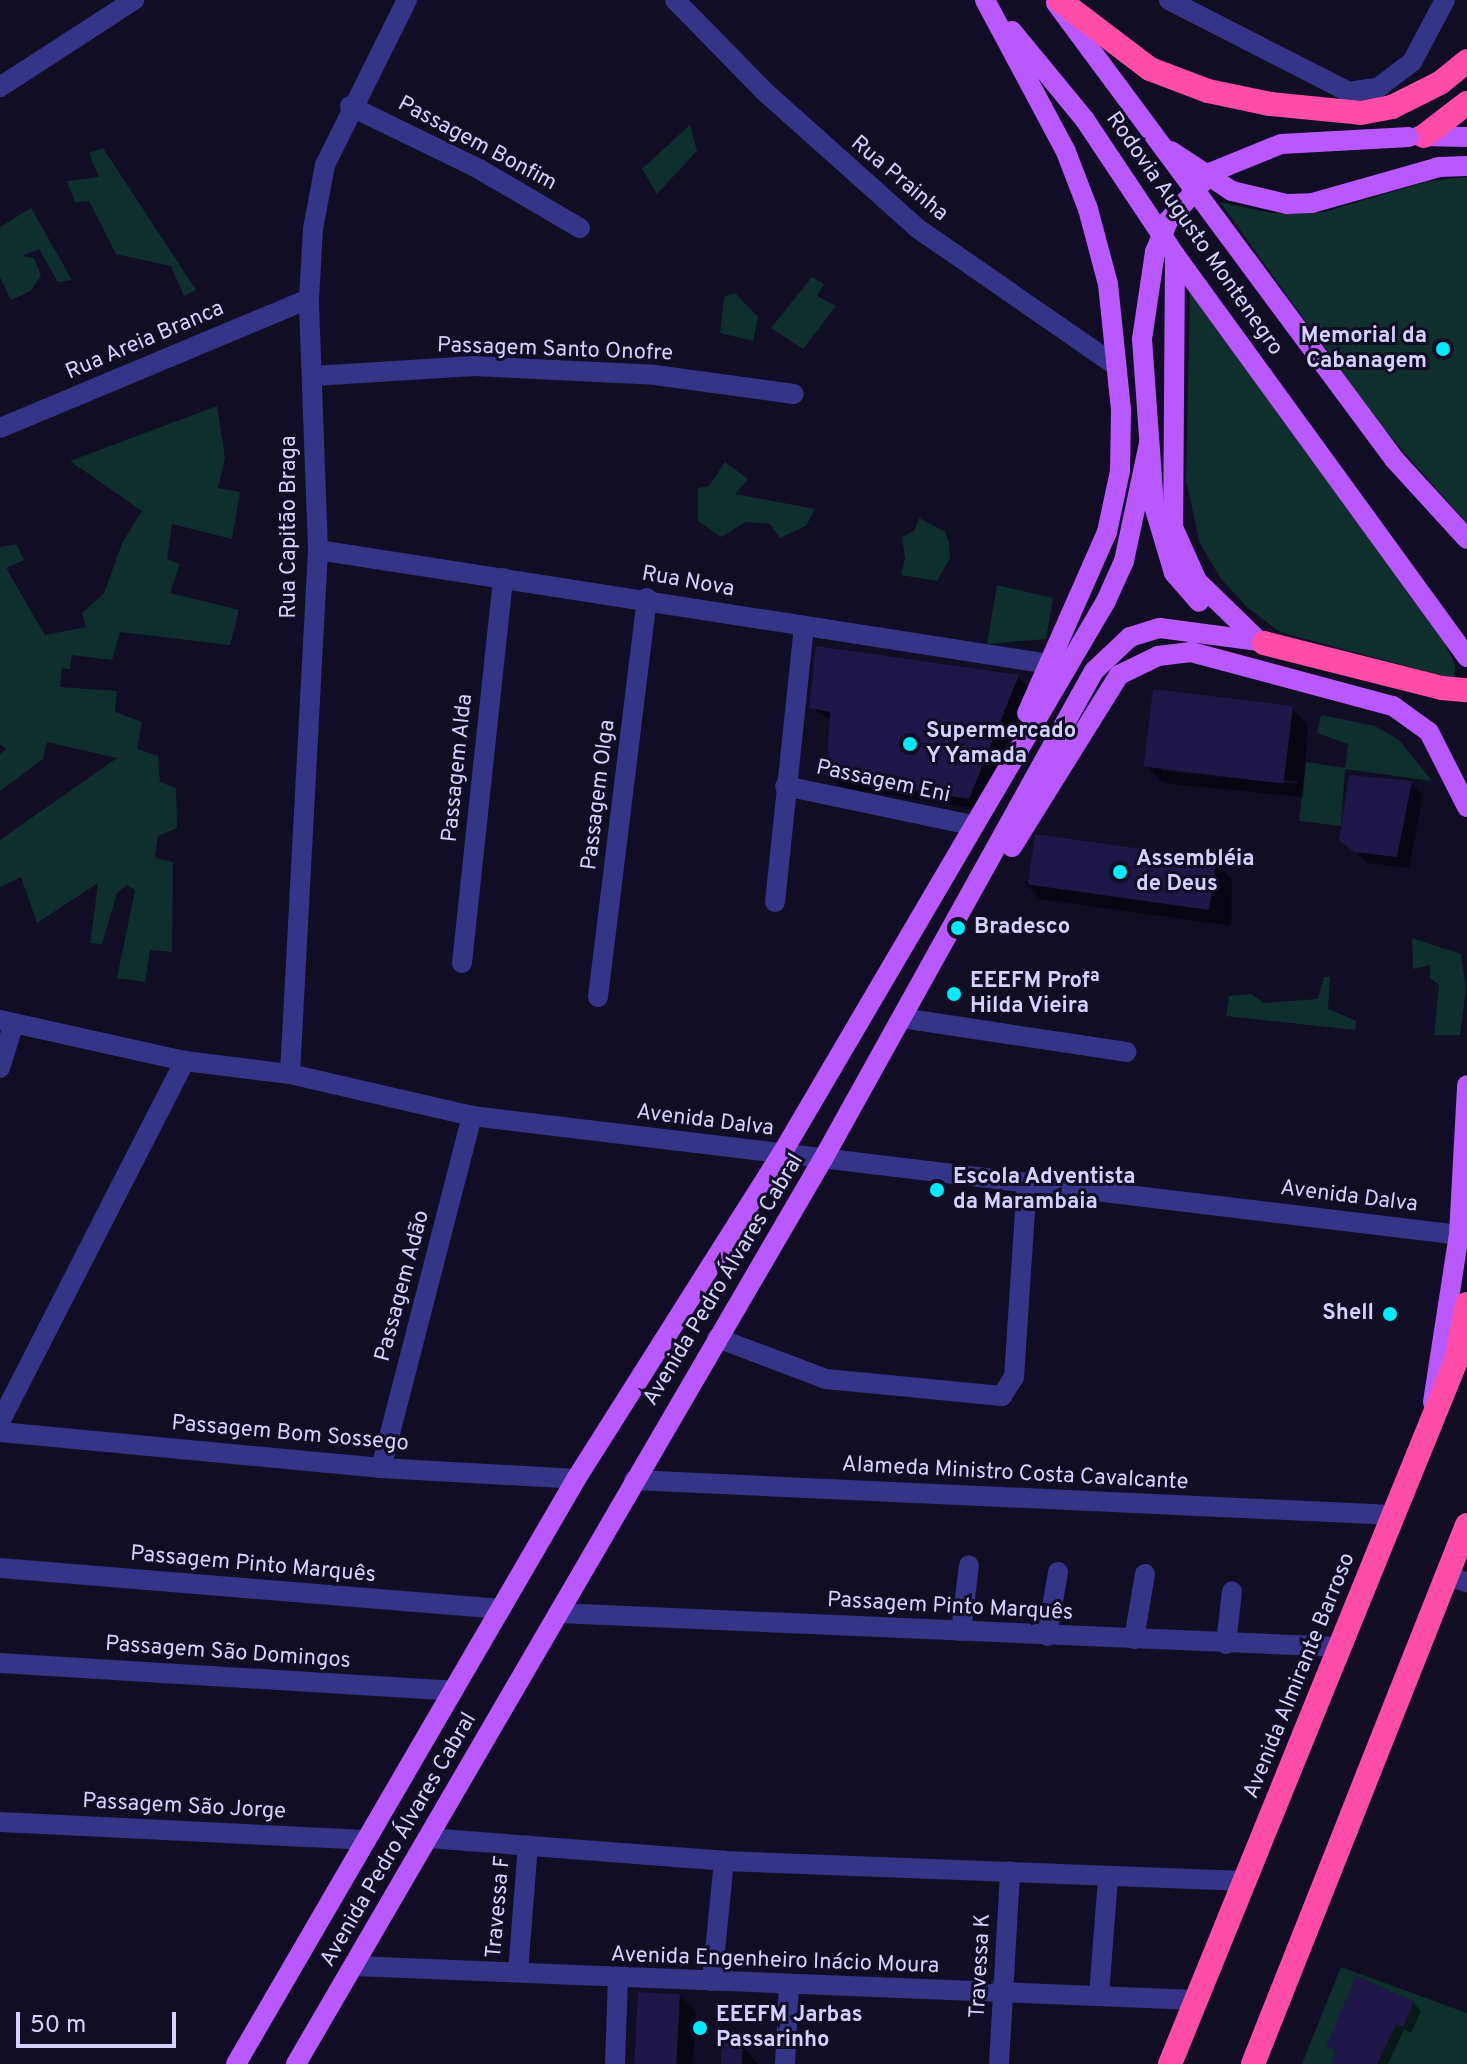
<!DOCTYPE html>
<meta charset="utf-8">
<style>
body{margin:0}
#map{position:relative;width:1467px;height:2064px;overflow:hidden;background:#100d25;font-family:Overpass,sans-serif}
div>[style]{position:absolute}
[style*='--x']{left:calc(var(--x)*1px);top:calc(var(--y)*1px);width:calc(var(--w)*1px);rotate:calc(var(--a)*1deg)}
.green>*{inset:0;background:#0f2f2d}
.shadow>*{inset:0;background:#0007}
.building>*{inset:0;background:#1f1747;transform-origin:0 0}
.minor>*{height:20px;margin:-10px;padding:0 10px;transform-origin:10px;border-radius:10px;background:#353487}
.major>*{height:20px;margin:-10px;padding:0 10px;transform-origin:10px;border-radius:10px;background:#ba58ff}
.highway>*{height:24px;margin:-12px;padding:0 12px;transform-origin:12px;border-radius:12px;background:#ff4ca8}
.major-bridge>*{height:20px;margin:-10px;padding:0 10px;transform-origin:10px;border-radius:10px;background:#ba58ff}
.dots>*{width:22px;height:22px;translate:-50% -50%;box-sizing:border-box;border:4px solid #100d25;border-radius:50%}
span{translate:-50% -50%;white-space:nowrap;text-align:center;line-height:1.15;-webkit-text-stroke:6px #100d25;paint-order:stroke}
.street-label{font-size:22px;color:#d4d1ff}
.poi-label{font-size:22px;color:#d4d1ff;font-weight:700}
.right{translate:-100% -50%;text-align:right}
.left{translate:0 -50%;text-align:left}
.scale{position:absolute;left:16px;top:2012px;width:160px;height:36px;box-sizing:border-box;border:4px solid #d4d1ff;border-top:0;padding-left:10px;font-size:24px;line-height:28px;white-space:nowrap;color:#d4d1ff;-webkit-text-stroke:6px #100d25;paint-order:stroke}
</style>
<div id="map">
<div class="green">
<i style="clip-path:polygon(690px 125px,697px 151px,657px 194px,642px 169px)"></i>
<i style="clip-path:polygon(103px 148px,196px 290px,184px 296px,171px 266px,116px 254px,89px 201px,75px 202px,67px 181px,99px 177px,89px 153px)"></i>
<i style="clip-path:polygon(1467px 177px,1467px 524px,1377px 421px,1220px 202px,1271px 213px,1324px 212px,1429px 181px)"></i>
<i style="clip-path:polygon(31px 208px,72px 280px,58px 282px,39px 249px,22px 256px,34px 258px,41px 275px,31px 291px,11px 300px,0 277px,0 227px)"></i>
<i style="clip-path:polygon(812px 277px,824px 284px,817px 296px,836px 306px,803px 349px,771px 328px)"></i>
<i style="clip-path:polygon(1190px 292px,1441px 636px,1455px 665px,1454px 679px,1280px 632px,1248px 608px,1221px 579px,1200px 543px,1186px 481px)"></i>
<i style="clip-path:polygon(735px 293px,758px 317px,753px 341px,720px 333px,724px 297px)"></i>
<i style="clip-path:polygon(217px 406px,225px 458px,218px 488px,240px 492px,232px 539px,172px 524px,167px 559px,180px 564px,170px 593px,239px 610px,230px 645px,120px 632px,112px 660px,72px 655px,70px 669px,62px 668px,60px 687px,117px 691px,115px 712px,142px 722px,137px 749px,158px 756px,160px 782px,176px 788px,177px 828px,158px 836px,155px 858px,173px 862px,172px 952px,150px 950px,145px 982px,117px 978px,135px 890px,127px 885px,117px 893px,102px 944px,90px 943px,98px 883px,37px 923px,21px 877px,0 887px,0 840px,117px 758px,47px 742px,43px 759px,0 791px,0 755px,6px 749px,0 744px,0 547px,16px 544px,24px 560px,6px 568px,45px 635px,86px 627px,82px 613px,104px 593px,123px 541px,142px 511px,70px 461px)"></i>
<i style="clip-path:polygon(725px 462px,748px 479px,735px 494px,815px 509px,806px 526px,780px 538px,770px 524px,746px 522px,721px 537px,698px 521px,698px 488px,709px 486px)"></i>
<i style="clip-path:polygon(919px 518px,944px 531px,949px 542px,950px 558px,937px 581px,901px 575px,905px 559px,902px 537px,914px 531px)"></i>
<i style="clip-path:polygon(997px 585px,1053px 598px,1046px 639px,987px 644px)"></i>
<i style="clip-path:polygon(1321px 715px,1375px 726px,1399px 740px,1432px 781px,1345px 769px,1341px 826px,1299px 821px,1306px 762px,1345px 768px,1348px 744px,1317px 733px)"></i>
<i style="clip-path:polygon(1412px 938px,1461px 954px,1466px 990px,1460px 1035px,1434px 1035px,1439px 985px,1430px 978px,1430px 965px,1413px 969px)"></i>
<i style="clip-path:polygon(1324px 977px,1330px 977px,1328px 1009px,1356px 1021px,1355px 1030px,1226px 1016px,1229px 996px,1251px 994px,1264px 1003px,1318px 999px)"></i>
<i style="clip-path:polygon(1341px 1967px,1467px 2013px,1467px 2064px,1302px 2064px)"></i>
</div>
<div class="shadow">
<i style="clip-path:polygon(1018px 677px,1030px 689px,981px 810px,840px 787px,828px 774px,832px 721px,811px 707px)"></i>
<i style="clip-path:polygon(evenodd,1292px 709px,1308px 725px,1303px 797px,1164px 783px,1147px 767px,1292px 709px,1162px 767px,1297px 781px,1297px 784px,1162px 771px,1162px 767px)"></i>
<i style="clip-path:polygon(1411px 783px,1423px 795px,1409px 868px,1368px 863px,1354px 851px)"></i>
<i style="clip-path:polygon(1215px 862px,1232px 879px,1231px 926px,1040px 899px,1024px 882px)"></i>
<i style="clip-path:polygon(679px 1996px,696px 2013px,693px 2064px,637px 2064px)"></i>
<i style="clip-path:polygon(1413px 2003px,1421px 2011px,1411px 2033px,1404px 2030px,1388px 2064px,1333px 2064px,1337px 2054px,1329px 2046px)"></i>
<i style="clip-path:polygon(742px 2046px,758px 2064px,723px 2064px)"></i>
</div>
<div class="building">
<i style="clip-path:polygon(816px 646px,1019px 675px,969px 799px,826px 775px,830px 712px,809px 708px)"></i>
<i style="left:1153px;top:689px;width:141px;height:78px;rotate:7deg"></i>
<i style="clip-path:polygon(1349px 775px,1412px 781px,1397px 857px,1354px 852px,1339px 840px)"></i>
<i style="left:1035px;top:834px;width:183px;height:51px;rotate:8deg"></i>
<i style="clip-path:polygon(1356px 1976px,1414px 2001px,1403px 2027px,1396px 2024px,1377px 2064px,1331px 2064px,1336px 2051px,1326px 2047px)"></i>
<i style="left:638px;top:1992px;width:42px;height:72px;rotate:3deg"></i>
<i style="left:722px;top:2043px;width:21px;height:21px;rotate:3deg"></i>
</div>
<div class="minor">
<i style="--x:675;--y:0;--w:127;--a:45.6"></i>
<i style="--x:764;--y:91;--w:205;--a:41.8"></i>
<i style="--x:917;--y:228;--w:242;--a:34.7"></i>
<i style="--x:1169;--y:0;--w:202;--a:27.1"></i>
<i style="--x:1349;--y:92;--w:30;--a:-9"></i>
<i style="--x:1379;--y:87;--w:41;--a:-37.1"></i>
<i style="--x:1412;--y:62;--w:70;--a:-62"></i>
<i style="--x:0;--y:87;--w:160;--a:-33"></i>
<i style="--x:350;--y:106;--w:144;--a:26"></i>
<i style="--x:479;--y:169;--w:117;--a:30.3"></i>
<i style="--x:314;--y:376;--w:160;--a:-3.6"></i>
<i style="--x:474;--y:366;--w:181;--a:2.8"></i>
<i style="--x:655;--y:375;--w:140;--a:7.8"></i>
<i style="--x:0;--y:428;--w:335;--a:-22.7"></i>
<i style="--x:318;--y:550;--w:740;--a:8.86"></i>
<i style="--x:785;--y:786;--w:190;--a:11.8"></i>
<i style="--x:775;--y:902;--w:277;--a:-84"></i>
<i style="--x:462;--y:963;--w:387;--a:-83.9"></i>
<i style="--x:598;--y:997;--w:402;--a:-83"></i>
<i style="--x:902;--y:1018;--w:227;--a:8.6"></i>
<i style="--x:0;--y:1020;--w:189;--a:12.5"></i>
<i style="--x:185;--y:1061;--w:106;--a:7.1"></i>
<i style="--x:290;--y:1074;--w:187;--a:13"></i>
<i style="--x:472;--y:1116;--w:994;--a:6.87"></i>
<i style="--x:0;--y:1068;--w:47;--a:-72.7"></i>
<i style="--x:290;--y:1074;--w:525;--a:-86.94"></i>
<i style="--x:318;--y:550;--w:251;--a:-92.1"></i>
<i style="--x:309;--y:299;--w:70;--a:-86.7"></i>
<i style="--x:313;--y:229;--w:65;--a:-79.4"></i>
<i style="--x:325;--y:165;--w:184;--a:-63.6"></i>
<i style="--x:717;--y:1338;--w:116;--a:20.6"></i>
<i style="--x:826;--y:1379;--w:177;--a:5.5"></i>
<i style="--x:1002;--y:1396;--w:22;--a:-58"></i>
<i style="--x:1014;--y:1377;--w:195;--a:-86.2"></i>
<i style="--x:0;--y:1422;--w:406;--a:-62.9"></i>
<i style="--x:0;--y:1432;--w:383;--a:5.4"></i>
<i style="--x:381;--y:1468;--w:195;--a:3.2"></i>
<i style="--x:381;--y:1468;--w:364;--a:-75.5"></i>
<i style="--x:634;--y:1480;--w:760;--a:2.64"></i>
<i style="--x:0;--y:1568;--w:503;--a:4.68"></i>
<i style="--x:1448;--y:1576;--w:20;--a:18"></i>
<i style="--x:558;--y:1613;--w:782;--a:2.49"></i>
<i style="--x:961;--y:1631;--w:66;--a:-83.1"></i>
<i style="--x:1047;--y:1636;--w:65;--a:-80.2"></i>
<i style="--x:1134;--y:1639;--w:66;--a:-80.4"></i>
<i style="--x:1226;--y:1644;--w:53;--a:-83.5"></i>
<i style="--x:0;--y:1663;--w:454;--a:3.5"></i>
<i style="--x:0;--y:1822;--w:366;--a:2.8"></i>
<i style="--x:428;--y:1838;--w:297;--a:4.4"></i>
<i style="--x:724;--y:1861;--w:521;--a:2.2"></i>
<i style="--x:355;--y:1966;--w:841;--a:2.32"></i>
<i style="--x:518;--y:1972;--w:127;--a:-85.5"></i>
<i style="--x:712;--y:1981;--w:121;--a:-84.3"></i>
<i style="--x:1099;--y:1995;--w:118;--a:-85.6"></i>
<i style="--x:615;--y:2064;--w:84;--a:-88"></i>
<i style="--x:785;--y:2064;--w:80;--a:-87.1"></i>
<i style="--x:999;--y:2064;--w:193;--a:-86.7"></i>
</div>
<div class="major">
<i style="--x:985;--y:0;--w:172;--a:61.9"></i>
<i style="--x:1066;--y:152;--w:61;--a:68.9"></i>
<i style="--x:1088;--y:209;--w:78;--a:75.1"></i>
<i style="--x:1108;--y:284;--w:127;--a:84.1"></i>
<i style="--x:1121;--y:410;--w:61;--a:90.9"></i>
<i style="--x:1120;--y:471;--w:62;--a:102"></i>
<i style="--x:1107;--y:532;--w:198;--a:113.8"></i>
<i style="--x:1056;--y:3;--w:568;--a:53.45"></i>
<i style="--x:1394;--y:459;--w:108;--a:47.6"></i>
<i style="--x:1012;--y:31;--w:115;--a:50.6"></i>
<i style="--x:1085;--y:120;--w:162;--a:56.3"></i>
<i style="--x:1175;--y:255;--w:497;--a:54"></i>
<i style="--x:1419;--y:136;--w:48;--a:1.2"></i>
<i style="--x:1171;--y:151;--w:73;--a:33.3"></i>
<i style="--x:1232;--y:191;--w:57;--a:13.3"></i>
<i style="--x:1287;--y:204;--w:25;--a:-2"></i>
<i style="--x:1312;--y:203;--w:132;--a:-15.8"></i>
<i style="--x:1439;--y:167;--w:28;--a:-2"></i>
<i style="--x:1175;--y:255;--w:272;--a:90.4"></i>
<i style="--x:1173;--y:527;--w:59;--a:66"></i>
<i style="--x:1197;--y:581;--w:86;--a:44.1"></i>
<i style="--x:1142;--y:339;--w:167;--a:85.9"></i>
<i style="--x:1154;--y:506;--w:70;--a:73.4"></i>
<i style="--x:1174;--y:573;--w:38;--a:49"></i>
<i style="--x:1012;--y:847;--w:203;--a:-58.1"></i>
<i style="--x:1119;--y:675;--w:43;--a:-26"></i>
<i style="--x:1158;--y:656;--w:33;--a:-7"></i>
<i style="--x:1191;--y:652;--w:209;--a:15"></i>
<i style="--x:1393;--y:706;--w:44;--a:35.8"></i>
<i style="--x:1429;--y:732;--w:84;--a:63.1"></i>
<i style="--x:1433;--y:1402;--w:169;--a:-81.2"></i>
<i style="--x:1459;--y:1235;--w:150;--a:-86.9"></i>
<i style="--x:236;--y:2064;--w:677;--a:-59.83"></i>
<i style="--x:576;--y:1479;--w:383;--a:-57.7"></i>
<i style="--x:781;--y:1155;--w:642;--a:-59.6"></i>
<i style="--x:1106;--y:601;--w:44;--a:-65.8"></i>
<i style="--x:1124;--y:561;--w:121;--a:-78"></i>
<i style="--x:296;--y:2064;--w:1047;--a:-59.79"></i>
<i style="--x:823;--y:1159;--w:558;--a:-60.96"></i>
<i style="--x:1094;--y:671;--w:50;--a:-43.4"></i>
<i style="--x:1130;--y:637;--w:31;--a:-17"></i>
<i style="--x:1160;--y:628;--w:100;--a:7.5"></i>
</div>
<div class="highway">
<i style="--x:1059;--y:0;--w:114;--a:37.2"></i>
<i style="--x:1150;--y:69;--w:62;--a:20.8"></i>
<i style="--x:1208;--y:91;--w:63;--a:11.8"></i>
<i style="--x:1270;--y:104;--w:91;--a:5.6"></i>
<i style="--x:1361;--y:113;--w:32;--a:-11"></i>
<i style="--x:1392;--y:107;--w:54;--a:-26.6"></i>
<i style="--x:1440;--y:83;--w:35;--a:-39"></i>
<i style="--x:1424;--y:136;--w:54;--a:-37.5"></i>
<i style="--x:1264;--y:643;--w:184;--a:14.2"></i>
<i style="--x:1442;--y:688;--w:25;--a:5"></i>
<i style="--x:1170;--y:2064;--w:759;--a:-67.86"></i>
<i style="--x:1456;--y:1361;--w:58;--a:-79.1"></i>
<i style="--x:1253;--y:2064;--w:580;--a:-68.35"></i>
</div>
<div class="major-bridge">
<i style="--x:1142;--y:339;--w:88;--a:-81.5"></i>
<i style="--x:1155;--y:252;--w:34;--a:-67"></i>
<i style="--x:1168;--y:221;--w:66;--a:-48.1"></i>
<i style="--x:1212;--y:172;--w:74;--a:-22.1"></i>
<i style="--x:1281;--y:144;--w:128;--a:-3.1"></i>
</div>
<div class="dots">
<i style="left:1443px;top:349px;background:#00ecfc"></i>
<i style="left:910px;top:744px;background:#00ecfc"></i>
<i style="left:1120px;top:872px;background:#00ecfc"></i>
<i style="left:958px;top:928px;background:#00ecfc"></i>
<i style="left:954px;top:994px;background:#00ecfc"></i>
<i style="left:937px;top:1190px;background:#00ecfc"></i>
<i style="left:1390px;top:1314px;background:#00ecfc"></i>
<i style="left:700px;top:2028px;background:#00ecfc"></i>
</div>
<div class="street-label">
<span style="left:477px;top:144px;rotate:28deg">Passagem Bonfim</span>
<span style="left:899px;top:179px;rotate:40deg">Rua Prainha</span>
<span style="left:1194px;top:234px;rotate:55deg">Rodovia Augusto Montenegro</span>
<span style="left:145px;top:341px;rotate:-23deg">Rua Areia Branca</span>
<span style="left:555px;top:350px;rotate:2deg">Passagem Santo Onofre</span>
<span style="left:290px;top:527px;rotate:-90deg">Rua Capitão Braga</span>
<span style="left:688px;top:582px;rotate:10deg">Rua Nova</span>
<span style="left:458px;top:768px;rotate:-84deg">Passagem Alda</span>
<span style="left:883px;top:782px;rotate:12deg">Passagem Eni</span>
<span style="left:599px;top:795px;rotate:-83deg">Passagem Olga</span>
<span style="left:705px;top:1121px;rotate:7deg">Avenida Dalva</span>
<span style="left:1349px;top:1197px;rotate:7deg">Avenida Dalva</span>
<span style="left:724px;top:1280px;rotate:-59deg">Avenida Pedro Álvares Cabral</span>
<span style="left:403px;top:1286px;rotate:-75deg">Passagem Adão</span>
<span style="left:290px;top:1434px;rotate:5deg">Passagem Bom Sossego</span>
<span style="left:1015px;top:1474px;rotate:3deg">Alameda Ministro Costa Cavalcante</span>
<span style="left:253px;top:1565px;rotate:5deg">Passagem Pinto Marquês</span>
<span style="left:950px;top:1607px;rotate:3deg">Passagem Pinto Marquês</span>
<span style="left:228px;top:1653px;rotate:4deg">Passagem São Domingos</span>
<span style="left:1300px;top:1676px;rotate:-68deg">Avenida Almirante Barroso</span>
<span style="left:184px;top:1807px;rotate:3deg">Passagem São Jorge</span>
<span style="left:399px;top:1840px;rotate:-60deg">Avenida Pedro Álvares Cabral</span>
<span style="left:499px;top:1907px;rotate:-85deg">Travessa F</span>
<span style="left:775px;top:1961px;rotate:2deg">Avenida Engenheiro Inácio Moura</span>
<span style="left:981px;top:1966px;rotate:-87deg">Travessa K</span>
</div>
<div class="poi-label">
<span class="right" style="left:1427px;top:349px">Memorial da<br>Cabanagem</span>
<span class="left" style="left:926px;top:744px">Supermercado<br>Y Yamada</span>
<span class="left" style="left:1136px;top:872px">Assembléia<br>de Deus</span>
<span class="left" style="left:974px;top:928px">Bradesco</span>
<span class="left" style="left:970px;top:994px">EEEFM Profª<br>Hilda Vieira</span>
<span class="left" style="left:953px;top:1190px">Escola Adventista<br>da Marambaia</span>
<span class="right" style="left:1374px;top:1314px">Shell</span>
<span class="left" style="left:716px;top:2028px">EEEFM Jarbas<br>Passarinho</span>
</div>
<div class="scale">50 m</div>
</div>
